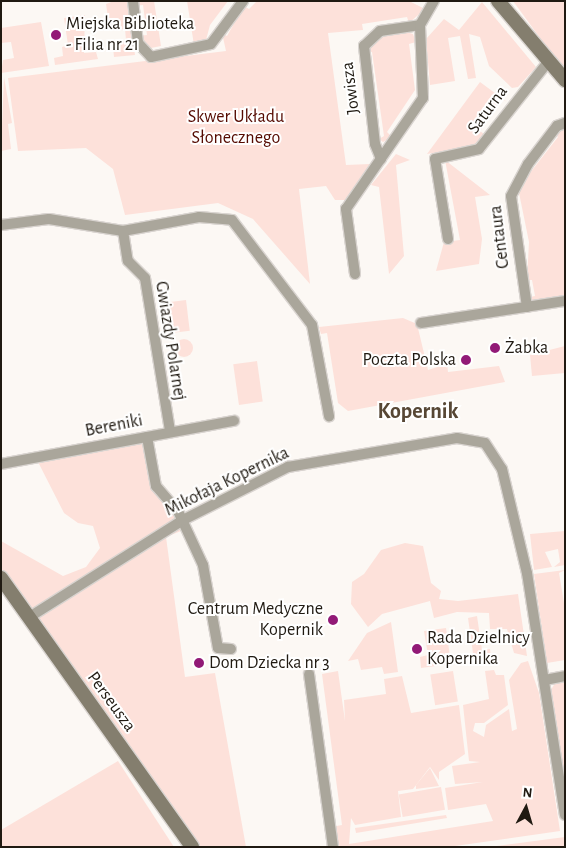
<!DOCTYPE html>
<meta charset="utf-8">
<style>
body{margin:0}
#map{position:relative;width:566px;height:848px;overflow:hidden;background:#fcf8f4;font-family:"Alegreya Sans",sans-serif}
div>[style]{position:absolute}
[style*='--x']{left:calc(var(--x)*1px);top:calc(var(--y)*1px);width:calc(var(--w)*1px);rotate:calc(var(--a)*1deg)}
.green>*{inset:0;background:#fde1da;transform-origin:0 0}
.round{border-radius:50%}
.roads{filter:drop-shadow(1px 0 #d9d4d0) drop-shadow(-1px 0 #d9d4d0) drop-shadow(0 1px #d9d4d0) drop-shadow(0 -1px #d9d4d0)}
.street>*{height:10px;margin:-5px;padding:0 5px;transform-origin:5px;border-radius:5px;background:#aaa69b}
.secondary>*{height:14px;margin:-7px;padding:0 7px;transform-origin:7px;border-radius:7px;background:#847e6e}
.dots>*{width:14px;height:14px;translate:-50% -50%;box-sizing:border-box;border:2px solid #fff;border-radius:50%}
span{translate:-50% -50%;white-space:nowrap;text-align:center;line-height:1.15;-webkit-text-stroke:4px #fff;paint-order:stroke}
.poi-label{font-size:18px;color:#201a12}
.left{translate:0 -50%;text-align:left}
.right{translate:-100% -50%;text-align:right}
.street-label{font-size:18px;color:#201a12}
.park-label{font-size:18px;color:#550a00}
.district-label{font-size:22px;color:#574735;font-weight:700}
.frame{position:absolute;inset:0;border:2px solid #201a12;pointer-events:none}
.north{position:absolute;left:501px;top:783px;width:50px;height:50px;-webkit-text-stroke:4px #fff;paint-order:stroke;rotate:6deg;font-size:14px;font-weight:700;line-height:20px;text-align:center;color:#201a12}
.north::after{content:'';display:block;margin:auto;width:18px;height:22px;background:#201a12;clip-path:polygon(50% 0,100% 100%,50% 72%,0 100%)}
</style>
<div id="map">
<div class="green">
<i style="clip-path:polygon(114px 1px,128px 1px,135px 55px,114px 57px,113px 47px,126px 40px,125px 29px,110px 31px,106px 4px)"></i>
<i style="clip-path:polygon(133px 1px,154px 1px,161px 46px,141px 50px,138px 36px,147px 35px,143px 5px,134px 6px)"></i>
<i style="clip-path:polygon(187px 1px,228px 1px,210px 25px,206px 40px,194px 45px)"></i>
<i style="clip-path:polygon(257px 1px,409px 1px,425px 9px,409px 23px,407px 17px,362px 24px,363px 30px,328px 33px,346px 165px,370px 164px,345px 200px,335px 200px,326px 186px,299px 189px,310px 284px,253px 219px,218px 203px,125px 215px,113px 169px,86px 148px,18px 151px,8px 78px,226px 51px,222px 33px,227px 36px,244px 6px,249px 9px)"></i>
<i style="clip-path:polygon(513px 1px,565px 1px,565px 66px,562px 68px)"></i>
<i style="clip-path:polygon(482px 2px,536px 67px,518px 87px,512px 88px,489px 66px,480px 37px,469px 34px,476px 78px,468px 79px,460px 36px,448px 38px,455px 81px,430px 85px,426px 39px,444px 19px,459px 30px)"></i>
<i style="clip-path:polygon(85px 15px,84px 53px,96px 52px,98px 59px,55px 65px,54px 58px,63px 56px,62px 47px,68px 45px,64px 18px)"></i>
<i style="clip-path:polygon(41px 22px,49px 66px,1px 73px,3px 60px,14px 58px,11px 42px,1px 43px,1px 28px)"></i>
<i style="clip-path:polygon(406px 32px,413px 34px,416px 42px,409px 44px,415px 90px,387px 132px,392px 137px,383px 142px,379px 139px,384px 136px,372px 52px,366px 51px,383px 35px)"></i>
<i style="clip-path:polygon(4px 77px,12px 123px,8px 124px,11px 149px,1px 151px)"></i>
<i style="clip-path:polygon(480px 82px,507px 102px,502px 99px,480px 131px,484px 134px,476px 146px,427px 154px)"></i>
<i style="clip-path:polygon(565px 127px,565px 297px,531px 304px,530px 297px,535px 296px,532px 280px,527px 280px,529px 242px,518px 188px,558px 137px,554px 133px)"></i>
<i style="clip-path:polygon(396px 154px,410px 160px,396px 165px,404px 256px,389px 274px,379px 187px,371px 185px)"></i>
<i style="clip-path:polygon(445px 160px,490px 195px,475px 197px,482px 239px,479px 264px,436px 271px,444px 242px,460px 240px)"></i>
<i style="left:186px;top:300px;width:31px;height:18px;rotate:83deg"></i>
<i style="clip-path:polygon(403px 318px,417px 324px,428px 370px,447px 364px,448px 372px,499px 366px,505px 382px,348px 411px,338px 403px,327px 333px,321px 334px,319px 327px)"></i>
<i class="round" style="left:175px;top:339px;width:18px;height:18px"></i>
<i style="clip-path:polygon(565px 346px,565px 373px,532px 376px,530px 355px)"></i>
<i style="left:257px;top:361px;width:41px;height:24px;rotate:82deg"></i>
<i style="clip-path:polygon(147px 437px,156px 486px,186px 529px,166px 537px,185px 677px,215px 673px,246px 847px,192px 847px,1px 589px,1px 541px,63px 576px,86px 567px,100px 548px,93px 526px,78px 523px,64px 513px,36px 458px)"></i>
<i style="clip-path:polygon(565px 531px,565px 565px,554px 567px,560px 562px,558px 549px,545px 552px,552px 567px,534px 570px,530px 534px)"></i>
<i style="clip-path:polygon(405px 543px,423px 546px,431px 583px,441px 591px,439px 599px,458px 601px,518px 594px,527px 656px,514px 653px,507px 629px,490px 629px,489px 613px,457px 612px,434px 618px,430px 601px,382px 614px,368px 627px,351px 604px,352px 582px,364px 574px,381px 550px)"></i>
<i style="clip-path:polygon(565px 570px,559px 573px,565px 609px,565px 660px,547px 663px,534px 574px)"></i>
<i style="clip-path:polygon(477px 616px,482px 650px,490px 649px,491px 658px,474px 660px,468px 618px)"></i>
<i style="clip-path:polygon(391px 622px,398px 672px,384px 674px,382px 667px,361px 670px,358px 659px,348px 661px,367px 633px)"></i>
<i style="clip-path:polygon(446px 628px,451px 664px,421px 668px,420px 657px,428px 655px,424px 631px)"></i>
<i style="clip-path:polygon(528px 661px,539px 693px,560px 831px,448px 847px,333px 847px,331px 827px,342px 825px,322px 674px,338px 671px,345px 721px,344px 700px,386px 694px,384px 679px,402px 676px,411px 713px,459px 705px,465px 754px,439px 772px,439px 780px,430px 767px,413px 789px,398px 791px,401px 817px,355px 825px,351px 818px,349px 844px,493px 821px,486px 804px,448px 810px,445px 788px,483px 782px,455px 784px,452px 766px,480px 762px,469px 761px,463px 705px,489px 699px,485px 671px,494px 670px,496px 675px,504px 675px,508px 705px,484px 723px,475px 723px,473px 731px,484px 737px,486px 725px,509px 709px,512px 731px,517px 729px,509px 680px,521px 663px)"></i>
<i style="left:453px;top:671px;width:31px;height:23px;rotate:81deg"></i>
<i style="clip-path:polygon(565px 680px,565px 778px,551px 690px,555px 683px)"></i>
<i style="clip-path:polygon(118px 761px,174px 847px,1px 847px,1px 830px)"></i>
<i style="clip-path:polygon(430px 768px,439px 786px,416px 789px,416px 785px)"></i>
<i style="left:441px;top:787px;width:23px;height:43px;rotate:80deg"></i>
<i style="clip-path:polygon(446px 815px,447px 818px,356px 833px,355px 828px)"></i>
<i style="clip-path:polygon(565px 837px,565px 847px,489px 847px)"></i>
</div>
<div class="roads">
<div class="street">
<i style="--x:133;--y:1;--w:42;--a:83.2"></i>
<i style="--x:138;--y:43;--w:19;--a:47"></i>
<i style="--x:151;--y:57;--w:61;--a:-12.2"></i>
<i style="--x:211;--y:44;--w:54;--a:-53.3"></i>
<i style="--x:381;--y:159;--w:16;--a:-112"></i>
<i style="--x:375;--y:144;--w:99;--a:-96.4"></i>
<i style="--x:364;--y:46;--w:22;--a:-43"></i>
<i style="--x:380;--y:31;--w:40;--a:-8.5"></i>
<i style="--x:1;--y:225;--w:48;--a:-7.1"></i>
<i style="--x:49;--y:219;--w:75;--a:9.2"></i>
<i style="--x:123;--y:231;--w:77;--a:-10.4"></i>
<i style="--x:199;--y:217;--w:33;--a:5"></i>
<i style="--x:232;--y:220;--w:132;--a:52.7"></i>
<i style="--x:312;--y:325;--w:93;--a:79.4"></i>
<i style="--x:123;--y:231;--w:30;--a:81"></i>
<i style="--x:128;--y:261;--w:24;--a:45"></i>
<i style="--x:145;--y:278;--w:155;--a:80.7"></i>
<i style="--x:448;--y:239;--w:81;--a:-99.2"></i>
<i style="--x:435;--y:159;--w:45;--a:-12.8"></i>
<i style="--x:479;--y:149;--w:111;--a:-51.6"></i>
<i style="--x:355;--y:274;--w:66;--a:-97.9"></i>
<i style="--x:346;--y:209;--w:135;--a:-55.3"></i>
<i style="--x:423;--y:98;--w:73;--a:-92.4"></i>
<i style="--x:420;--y:25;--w:28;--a:-60"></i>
<i style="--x:527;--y:307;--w:112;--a:-98.2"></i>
<i style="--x:511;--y:196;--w:36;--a:-62"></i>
<i style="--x:528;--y:164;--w:48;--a:-52.7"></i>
<i style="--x:557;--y:126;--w:9;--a:-21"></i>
<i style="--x:421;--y:323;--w:146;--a:-8.7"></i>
<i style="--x:147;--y:437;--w:50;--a:79.6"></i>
<i style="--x:156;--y:486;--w:33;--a:49"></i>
<i style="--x:178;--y:511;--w:60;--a:65.2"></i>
<i style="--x:203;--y:565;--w:84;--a:79.8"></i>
<i style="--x:218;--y:648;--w:13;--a:4"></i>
<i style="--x:1;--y:464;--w:237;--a:-10.5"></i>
<i style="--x:28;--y:618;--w:183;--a:-32.3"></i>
<i style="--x:183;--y:520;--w:118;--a:-26.8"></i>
<i style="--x:288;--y:467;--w:171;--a:-9.7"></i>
<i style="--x:457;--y:438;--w:28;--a:10"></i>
<i style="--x:485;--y:443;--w:31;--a:57"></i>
<i style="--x:502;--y:469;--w:107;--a:76.5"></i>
<i style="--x:527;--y:573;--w:245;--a:81.1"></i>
<i style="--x:309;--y:674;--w:175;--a:82.1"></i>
<i style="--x:545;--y:680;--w:20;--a:-11"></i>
</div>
<div class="secondary">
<i style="--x:498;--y:1;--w:104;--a:49.7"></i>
<i style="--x:1;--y:578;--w:330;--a:54.6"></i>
</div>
</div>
<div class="dots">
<i style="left:56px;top:35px;background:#921a77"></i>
<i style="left:495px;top:348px;background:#921a77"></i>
<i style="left:466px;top:360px;background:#921a77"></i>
<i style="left:333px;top:620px;background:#921a77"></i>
<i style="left:417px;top:649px;background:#921a77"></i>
<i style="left:199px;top:663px;background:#921a77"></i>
</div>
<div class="poi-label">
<span class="left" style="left:66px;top:35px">Miejska Biblioteka<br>- Filia nr 21</span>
<span class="left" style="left:505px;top:348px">Żabka</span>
<span class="right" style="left:456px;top:360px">Poczta Polska</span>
<span class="right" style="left:323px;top:620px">Centrum Medyczne<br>Kopernik</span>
<span class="left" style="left:427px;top:649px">Rada Dzielnicy<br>Kopernika</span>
<span class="left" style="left:209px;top:663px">Dom Dziecka nr 3</span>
</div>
<div class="street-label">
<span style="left:351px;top:88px;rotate:-97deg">Jowisza</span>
<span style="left:488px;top:110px;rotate:-54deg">Saturna</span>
<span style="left:500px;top:237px;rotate:-97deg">Centaura</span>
<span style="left:170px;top:341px;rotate:81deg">Gwiazdy Polarnej</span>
<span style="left:114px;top:426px;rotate:-11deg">Bereniki</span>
<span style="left:227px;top:482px;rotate:-26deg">Mikołaja Kopernika</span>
<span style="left:111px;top:702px;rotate:54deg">Perseusza</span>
</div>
<div class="park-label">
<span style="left:236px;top:128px">Skwer Układu<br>Słonecznego</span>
</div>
<div class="district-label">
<span style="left:418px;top:412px">Kopernik</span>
</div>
<div class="frame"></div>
<div class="north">N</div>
</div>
